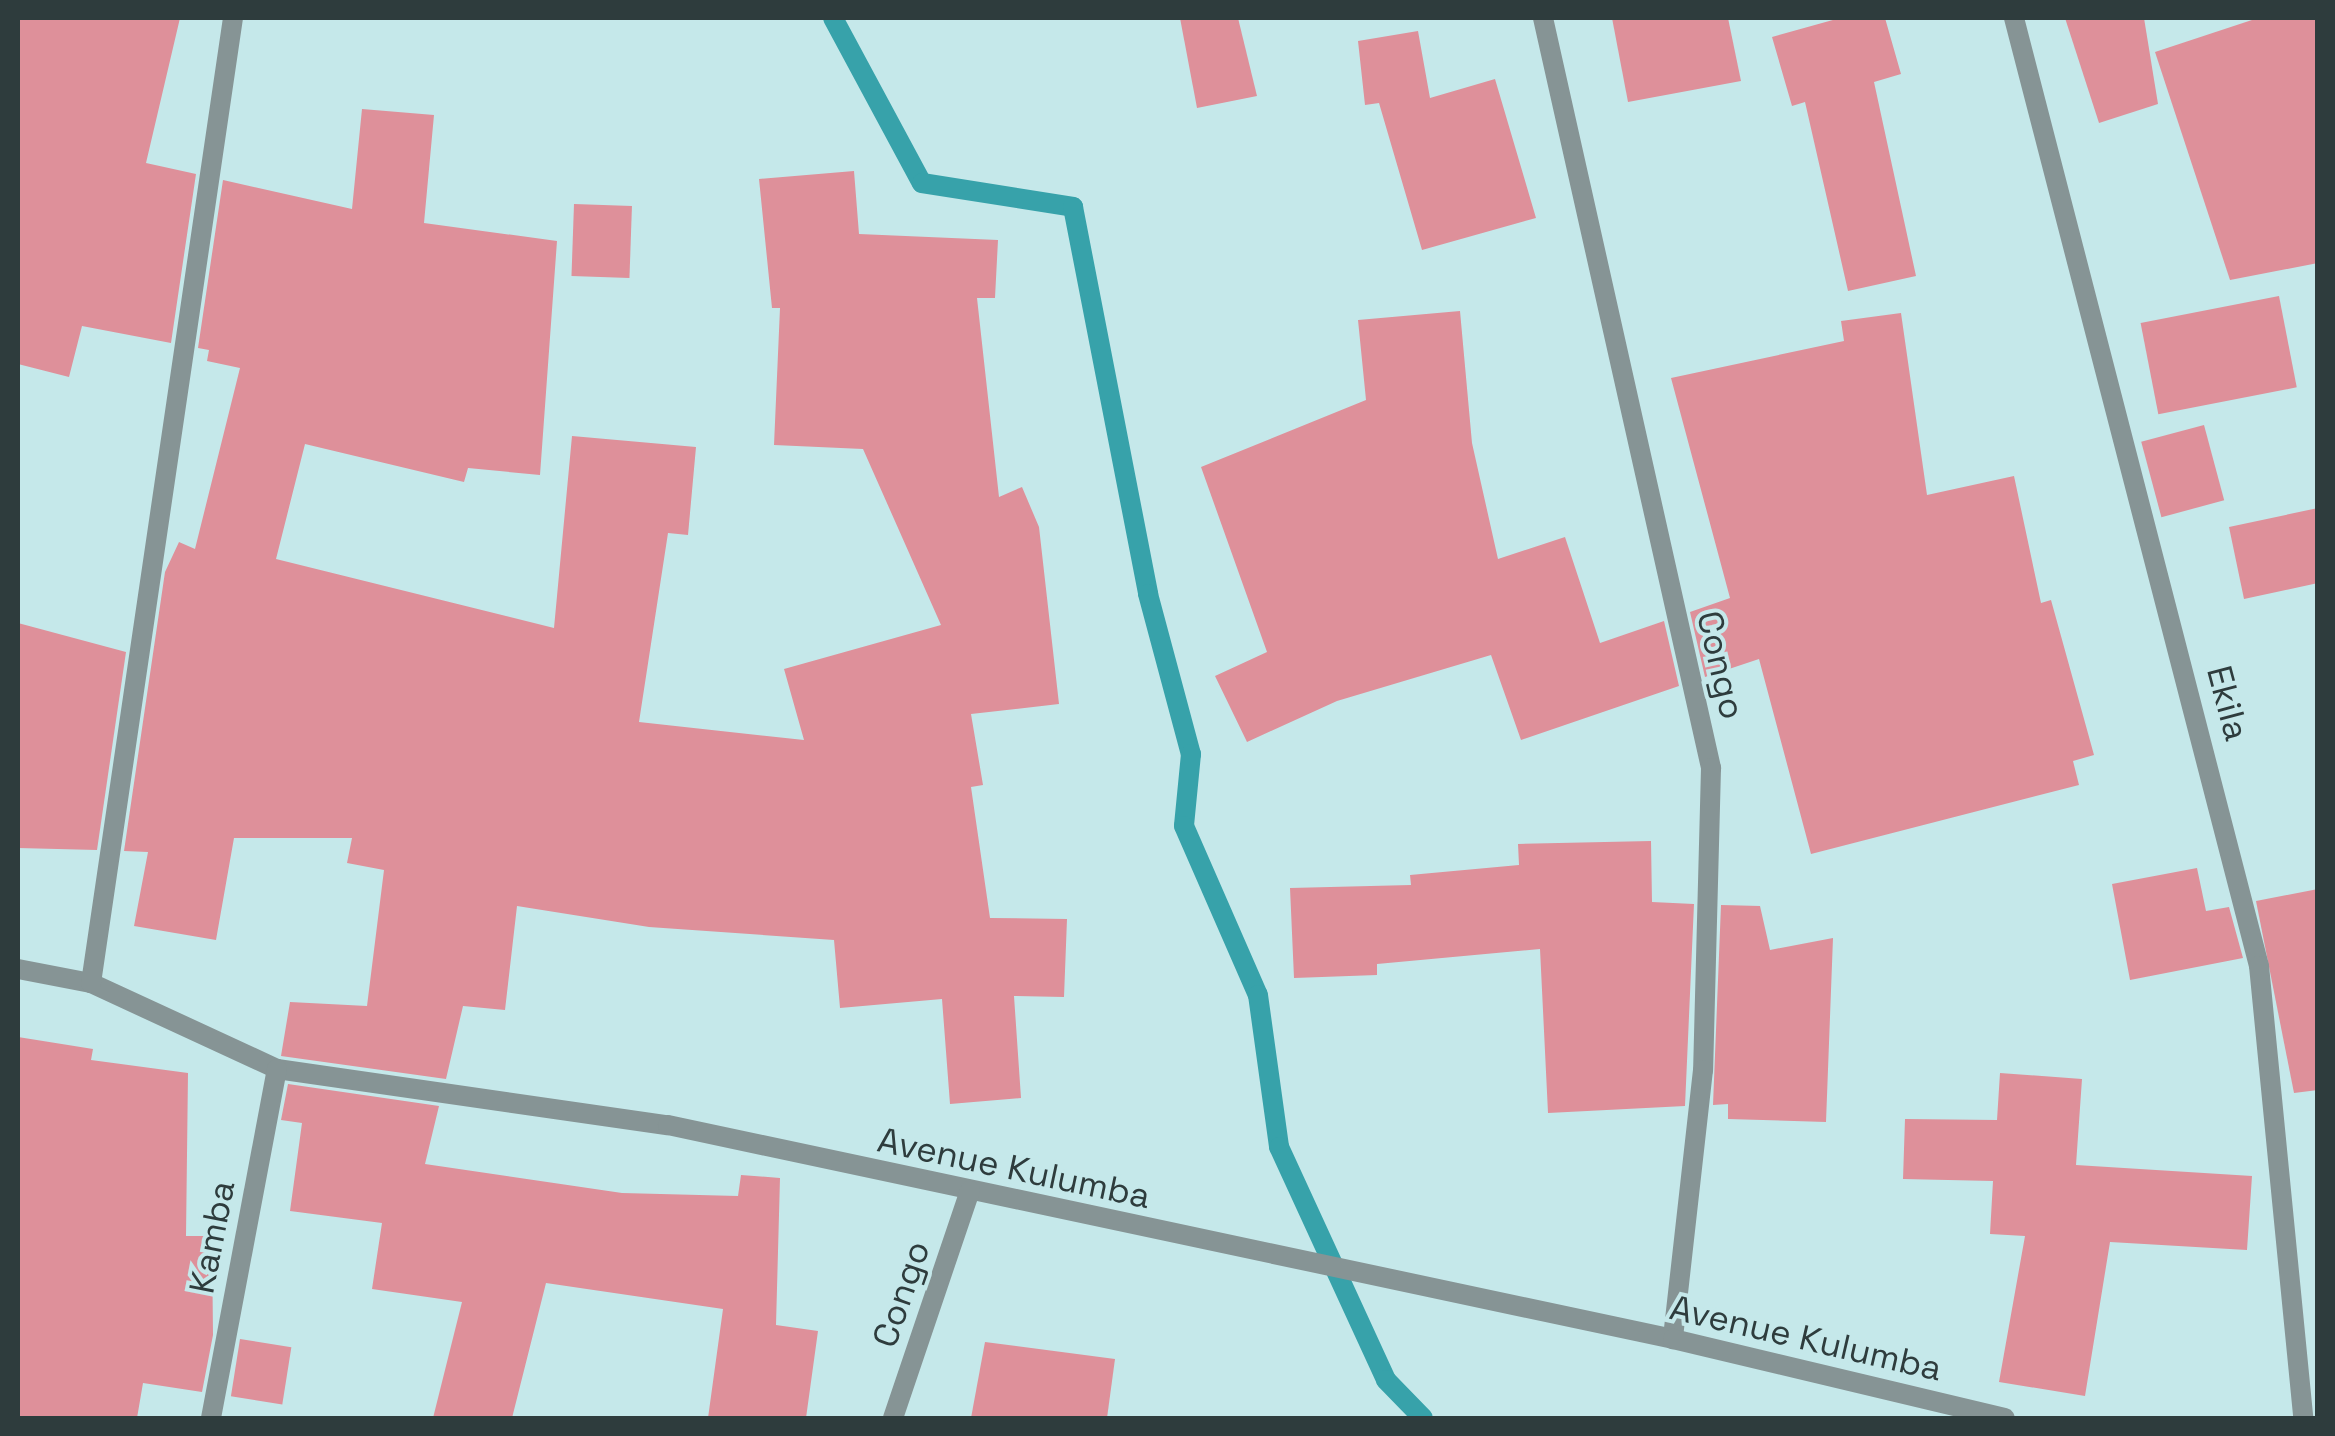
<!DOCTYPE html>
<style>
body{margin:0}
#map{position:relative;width:2335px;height:1436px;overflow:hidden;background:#c5e8ea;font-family:"Space Grotesk",sans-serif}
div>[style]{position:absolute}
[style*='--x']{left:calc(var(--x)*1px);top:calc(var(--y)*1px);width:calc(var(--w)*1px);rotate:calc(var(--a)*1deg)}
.stream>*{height:20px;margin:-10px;padding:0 10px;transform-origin:10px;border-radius:10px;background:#37a2aa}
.building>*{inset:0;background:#de909a;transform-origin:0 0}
.street>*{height:20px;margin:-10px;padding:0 10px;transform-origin:10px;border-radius:10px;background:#869495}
span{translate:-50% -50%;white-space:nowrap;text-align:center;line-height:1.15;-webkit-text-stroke:8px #c5e8ea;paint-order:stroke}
.street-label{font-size:35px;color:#2e3c3d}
.frame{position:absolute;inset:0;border:20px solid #2e3c3d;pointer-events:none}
</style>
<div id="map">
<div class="stream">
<i style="--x:833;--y:18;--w:187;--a:61.7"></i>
<i style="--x:922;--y:183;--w:153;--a:9"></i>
<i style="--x:1073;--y:207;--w:394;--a:79"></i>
<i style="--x:1148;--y:594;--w:166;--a:75"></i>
<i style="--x:1191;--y:754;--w:72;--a:95.6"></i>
<i style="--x:1184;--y:826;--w:184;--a:66.4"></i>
<i style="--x:1258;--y:995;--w:153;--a:82.1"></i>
<i style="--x:1279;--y:1147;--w:256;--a:65.3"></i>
<i style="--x:1386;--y:1380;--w:53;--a:45.8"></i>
</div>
<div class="building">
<i style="clip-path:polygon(18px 18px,180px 18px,146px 163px,196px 174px,171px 343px,82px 326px,69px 377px,18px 364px)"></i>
<i style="clip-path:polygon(1180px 18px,1238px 18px,1257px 96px,1197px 108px)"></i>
<i style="clip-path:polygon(1612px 18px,1728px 18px,1741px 81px,1628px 102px)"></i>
<i style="clip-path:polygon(1840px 18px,1885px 18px,1901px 74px,1874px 82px,1916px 276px,1848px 291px,1805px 102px,1792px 106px,1772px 37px)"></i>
<i style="clip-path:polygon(2065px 18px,2144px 18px,2158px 104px,2099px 123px)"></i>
<i style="clip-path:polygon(2258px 18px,2318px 18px,2318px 263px,2230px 280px,2155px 52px)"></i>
<i style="clip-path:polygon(1418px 31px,1430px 98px,1495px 79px,1536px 218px,1422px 250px,1379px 103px,1365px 105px,1358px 41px)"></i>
<i style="clip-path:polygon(362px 109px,434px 115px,424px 223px,557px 241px,540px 475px,468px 468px,464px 482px,305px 444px,276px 559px,554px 628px,572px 436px,696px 447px,688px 535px,668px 533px,639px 722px,804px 740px,784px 669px,941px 625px,863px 449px,774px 445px,780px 308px,772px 308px,759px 179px,854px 171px,859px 234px,998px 240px,995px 298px,977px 298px,999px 497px,1022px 487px,1039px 527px,1059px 704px,971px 714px,983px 785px,971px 787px,990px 918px,1067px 919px,1064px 997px,1014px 996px,1021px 1098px,950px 1104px,942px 999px,840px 1008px,834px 940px,649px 927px,517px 906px,505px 1010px,463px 1006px,446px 1079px,281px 1056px,290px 1002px,367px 1006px,384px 870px,347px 863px,352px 838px,234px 838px,216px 940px,134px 926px,148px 852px,124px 851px,165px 572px,179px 542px,195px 549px,240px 368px,207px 361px,209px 350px,198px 348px,223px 180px,352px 209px)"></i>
<i style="left:574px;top:204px;width:58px;height:72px;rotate:2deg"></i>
<i style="left:2279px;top:296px;width:93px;height:141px;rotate:79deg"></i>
<i style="clip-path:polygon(1460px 311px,1472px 443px,1498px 559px,1565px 537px,1600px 643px,1664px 621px,1679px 686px,1521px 740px,1491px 655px,1337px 701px,1247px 742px,1215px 676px,1267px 652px,1201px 467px,1366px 400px,1358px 320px)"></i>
<i style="clip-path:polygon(1901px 313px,1927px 495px,2014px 476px,2041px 603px,2051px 600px,2094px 755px,2073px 761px,2079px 785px,1811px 854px,1759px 659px,1705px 677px,1690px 612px,1730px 598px,1671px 378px,1844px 341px,1841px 321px)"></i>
<i style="left:2204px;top:425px;width:78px;height:65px;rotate:75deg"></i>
<i style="clip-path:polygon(2318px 508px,2318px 583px,2244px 599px,2229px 527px)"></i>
<i style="clip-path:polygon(18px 623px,126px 652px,97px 850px,18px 848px)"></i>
<i style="clip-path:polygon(1651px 841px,1652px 902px,1694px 904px,1685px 1106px,1548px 1113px,1540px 949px,1377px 964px,1377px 975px,1294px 978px,1290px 888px,1411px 885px,1410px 875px,1519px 865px,1518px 844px)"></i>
<i style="clip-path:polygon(2197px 868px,2206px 911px,2229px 907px,2243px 958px,2130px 980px,2112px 884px)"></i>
<i style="clip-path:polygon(2318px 889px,2318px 1090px,2294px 1093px,2256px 901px)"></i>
<i style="clip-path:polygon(1721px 905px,1760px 906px,1770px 950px,1833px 938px,1826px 1122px,1728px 1119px,1728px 1104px,1713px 1105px)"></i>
<i style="clip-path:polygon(18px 1037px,93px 1049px,91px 1060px,188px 1073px,186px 1236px,212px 1236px,213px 1335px,202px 1392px,143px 1383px,137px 1418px,18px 1418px)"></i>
<i style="clip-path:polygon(2000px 1073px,2082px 1079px,2076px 1165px,2252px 1176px,2247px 1250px,2110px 1242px,2085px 1396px,1999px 1382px,2025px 1236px,1990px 1234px,1993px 1181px,1903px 1179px,1905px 1119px,1997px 1120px)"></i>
<i style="clip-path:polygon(288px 1084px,439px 1106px,425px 1164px,622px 1193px,738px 1196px,741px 1175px,780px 1178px,776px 1325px,818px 1331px,806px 1418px,708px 1418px,723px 1309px,546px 1283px,512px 1418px,433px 1418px,462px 1302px,372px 1289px,382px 1223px,290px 1211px,302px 1123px,281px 1120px)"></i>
<i style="left:240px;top:1339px;width:52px;height:58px;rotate:9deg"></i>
<i style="clip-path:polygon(985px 1342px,1115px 1359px,1107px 1418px,971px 1418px)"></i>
</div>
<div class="street">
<i style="--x:1543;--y:18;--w:769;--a:77.37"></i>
<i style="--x:1711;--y:768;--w:302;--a:91.5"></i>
<i style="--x:1703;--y:1070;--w:271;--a:96.4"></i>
<i style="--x:2014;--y:18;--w:979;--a:75.51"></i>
<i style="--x:2259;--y:966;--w:454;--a:84.4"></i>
<i style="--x:18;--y:969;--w:74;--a:10.9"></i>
<i style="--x:91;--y:983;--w:205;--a:24.8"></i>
<i style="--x:277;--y:1069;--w:395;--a:8.2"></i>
<i style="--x:668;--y:1125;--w:1028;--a:12.02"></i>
<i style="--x:1673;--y:1339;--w:341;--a:13.4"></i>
<i style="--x:91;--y:983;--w:975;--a:-81.63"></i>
<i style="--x:211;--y:1418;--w:355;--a:-79.3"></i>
<i style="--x:893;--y:1418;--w:240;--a:-71.3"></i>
</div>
<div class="street-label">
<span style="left:1721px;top:665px;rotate:77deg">Congo</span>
<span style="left:2228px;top:703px;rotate:75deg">Ekila</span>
<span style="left:1014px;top:1168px;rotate:12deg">Avenue Kulumba</span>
<span style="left:212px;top:1237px;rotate:-79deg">Kamba</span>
<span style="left:901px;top:1294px;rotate:-71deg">Congo</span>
<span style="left:1806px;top:1338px;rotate:13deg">Avenue Kulumba</span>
</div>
<div class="frame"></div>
</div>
